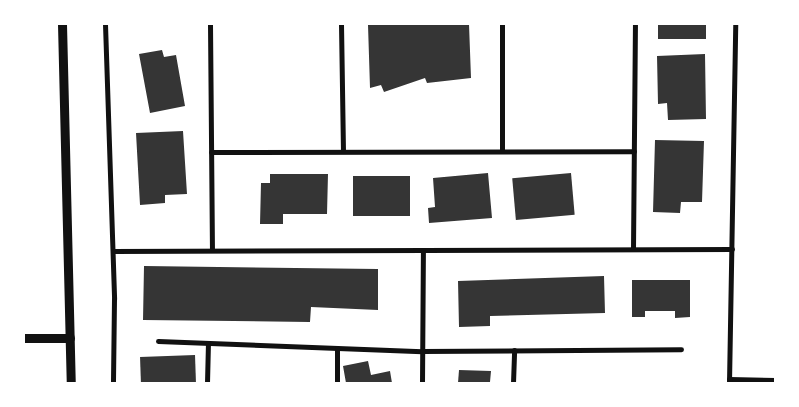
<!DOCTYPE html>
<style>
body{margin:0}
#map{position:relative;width:799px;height:407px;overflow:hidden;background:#fff;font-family:"Titillium Web",sans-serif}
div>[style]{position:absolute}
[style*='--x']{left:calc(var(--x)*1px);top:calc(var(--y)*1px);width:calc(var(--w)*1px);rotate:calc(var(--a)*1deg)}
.building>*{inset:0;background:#353535;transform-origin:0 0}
.minor>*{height:5px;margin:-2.5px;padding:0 2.5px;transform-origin:2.5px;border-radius:2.5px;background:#111}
.tertiary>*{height:9px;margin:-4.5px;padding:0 4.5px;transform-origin:4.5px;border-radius:4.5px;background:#111}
span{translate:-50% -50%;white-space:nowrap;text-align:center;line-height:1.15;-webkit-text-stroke:5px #fff;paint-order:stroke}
.frame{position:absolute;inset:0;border:25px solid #fff;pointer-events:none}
</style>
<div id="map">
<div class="building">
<i style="clip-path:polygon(469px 24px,471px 78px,427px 83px,425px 78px,384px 92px,381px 85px,370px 88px,368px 25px)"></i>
<i style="left:658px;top:24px;width:48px;height:15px"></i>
<i style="clip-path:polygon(162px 50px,164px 57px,176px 55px,185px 106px,150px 113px,139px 54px)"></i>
<i style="clip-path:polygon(705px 54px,706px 119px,668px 120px,667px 103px,658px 104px,657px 56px)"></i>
<i style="clip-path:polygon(183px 131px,187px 194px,165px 195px,165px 203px,140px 205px,136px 133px)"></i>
<i style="clip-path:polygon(655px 140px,704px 141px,702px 202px,681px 202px,680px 213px,653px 212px)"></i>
<i style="clip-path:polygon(488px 173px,492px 218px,429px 223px,428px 208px,435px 207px,433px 178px)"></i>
<i style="left:571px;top:173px;width:42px;height:59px;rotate:85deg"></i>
<i style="clip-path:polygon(270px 174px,328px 174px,327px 214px,283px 214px,283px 224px,260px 224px,261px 183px,270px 183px)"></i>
<i style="left:353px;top:176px;width:57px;height:40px"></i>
<i style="clip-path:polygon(144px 266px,378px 269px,378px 310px,311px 307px,310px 322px,143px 320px)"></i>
<i style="clip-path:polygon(604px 276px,605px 313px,490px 316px,490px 326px,459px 327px,458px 281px)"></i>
<i style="clip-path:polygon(632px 280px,690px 280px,690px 317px,675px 318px,675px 311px,645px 311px,645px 317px,632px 317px)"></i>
<i style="left:195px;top:355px;width:28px;height:55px;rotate:88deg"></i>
<i style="clip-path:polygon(368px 361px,371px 375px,390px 371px,392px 383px,346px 383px,343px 366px)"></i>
<i style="clip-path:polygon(459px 370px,491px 371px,490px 382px,458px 383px)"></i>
</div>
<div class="minor">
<i style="--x:105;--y:24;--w:275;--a:88.1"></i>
<i style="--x:114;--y:299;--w:84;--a:90.7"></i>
<i style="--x:210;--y:24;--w:226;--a:89.5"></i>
<i style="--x:341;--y:24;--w:127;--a:89.1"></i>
<i style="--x:502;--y:151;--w:127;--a:-90"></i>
<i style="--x:211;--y:152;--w:423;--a:-0.1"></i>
<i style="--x:633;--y:249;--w:225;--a:-89.5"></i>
<i style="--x:113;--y:251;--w:619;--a:-0.19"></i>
<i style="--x:158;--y:341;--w:264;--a:2.2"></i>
<i style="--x:422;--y:351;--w:259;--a:-0.4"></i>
<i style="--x:729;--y:379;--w:46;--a:1.2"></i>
<i style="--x:207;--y:383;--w:40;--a:-88.6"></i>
<i style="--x:337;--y:383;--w:35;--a:-90"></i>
<i style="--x:422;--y:383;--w:133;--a:-89.6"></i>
<i style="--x:513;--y:383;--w:33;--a:-88"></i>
<i style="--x:729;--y:383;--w:359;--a:-89"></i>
</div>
<div class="tertiary">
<i style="--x:62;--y:24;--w:359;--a:88.6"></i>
<i style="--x:24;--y:338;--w:46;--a:0"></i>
</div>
<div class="frame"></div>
</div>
